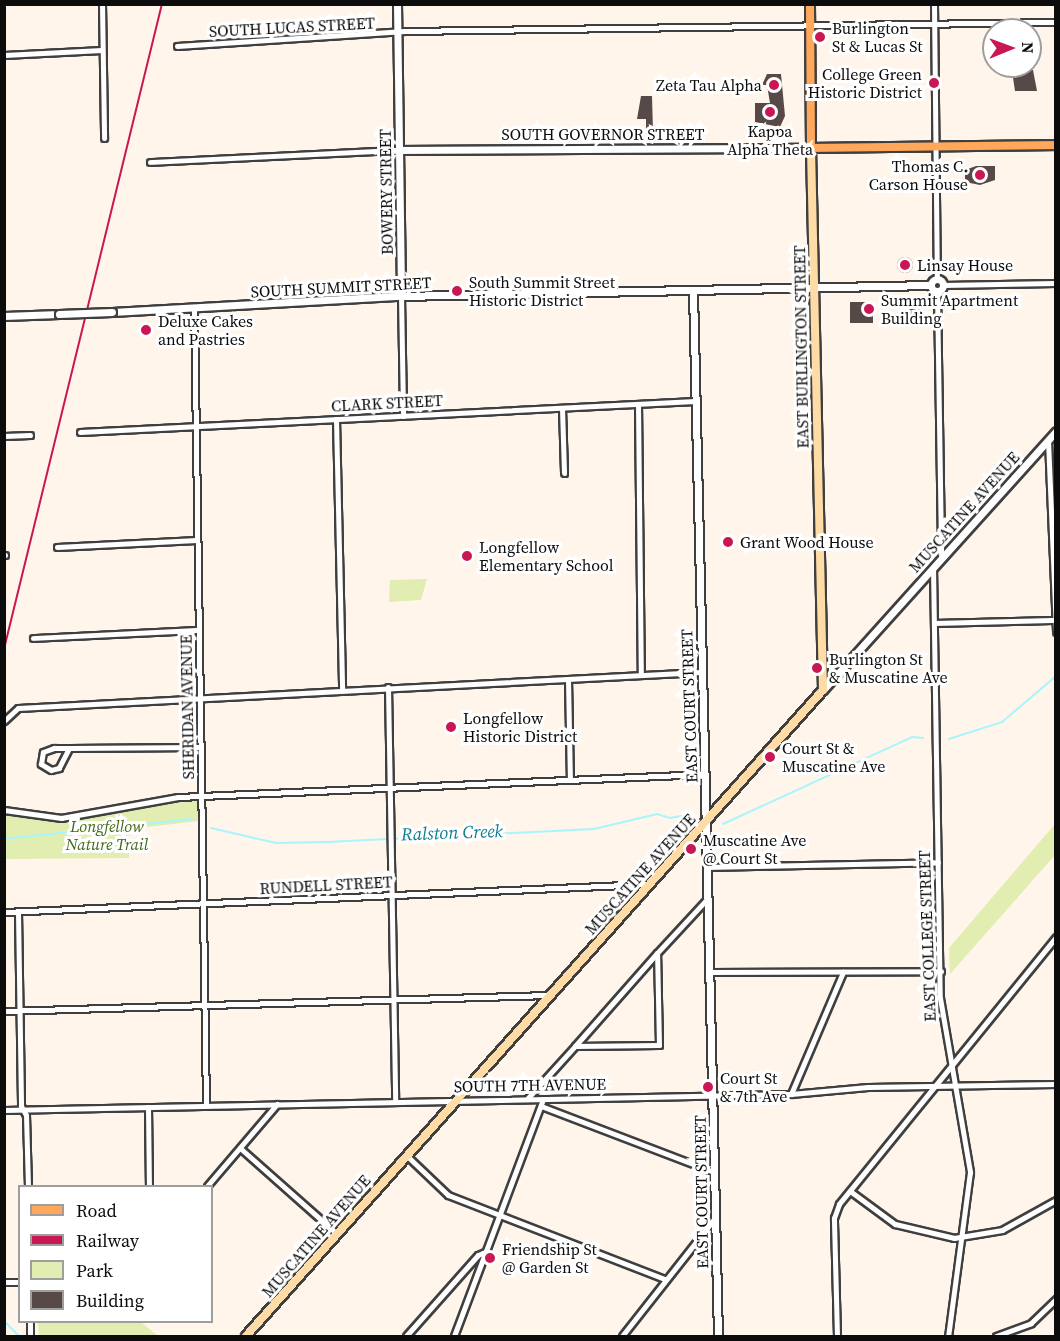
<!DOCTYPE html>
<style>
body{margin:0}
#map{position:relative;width:1060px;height:1341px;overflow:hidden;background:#fff5eb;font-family:"Source Serif 4",serif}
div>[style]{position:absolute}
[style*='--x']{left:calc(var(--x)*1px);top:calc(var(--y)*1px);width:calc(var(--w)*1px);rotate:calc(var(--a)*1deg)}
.green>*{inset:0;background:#e1edb1}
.stream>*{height:2px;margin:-1px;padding:0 1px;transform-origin:1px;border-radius:1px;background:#aaf5fc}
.building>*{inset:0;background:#564947;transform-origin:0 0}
.round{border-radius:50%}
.roads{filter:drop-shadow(2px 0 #3f3f3f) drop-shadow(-2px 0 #3f3f3f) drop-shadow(0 2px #3f3f3f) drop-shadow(0 -2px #3f3f3f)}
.minor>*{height:5px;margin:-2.5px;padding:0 2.5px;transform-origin:2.5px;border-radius:2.5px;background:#fff}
.tertiary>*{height:7px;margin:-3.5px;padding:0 3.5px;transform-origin:3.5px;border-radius:3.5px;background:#fff}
.tertiary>.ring{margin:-3.5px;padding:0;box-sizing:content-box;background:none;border:7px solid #fff;border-radius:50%}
.secondary>*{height:8px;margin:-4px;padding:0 4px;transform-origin:4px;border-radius:4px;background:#ffdca6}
.primary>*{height:8px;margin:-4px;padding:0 4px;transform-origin:4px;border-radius:4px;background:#ffa85b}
.rail>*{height:2px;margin:-1px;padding:0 1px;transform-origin:1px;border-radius:1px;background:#c91753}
.bridges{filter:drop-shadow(2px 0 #3f3f3f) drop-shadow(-2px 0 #3f3f3f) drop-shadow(0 2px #3f3f3f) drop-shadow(0 -2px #3f3f3f)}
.tertiary-bridge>*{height:7px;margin:-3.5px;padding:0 3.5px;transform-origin:3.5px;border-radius:3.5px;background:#fff}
.dots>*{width:16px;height:16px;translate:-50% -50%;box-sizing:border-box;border:3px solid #fff;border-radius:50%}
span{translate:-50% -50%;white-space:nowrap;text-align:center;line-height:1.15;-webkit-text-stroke:6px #fff;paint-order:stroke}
.street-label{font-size:16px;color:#0c0c0c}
.poi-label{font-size:16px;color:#0c0c0c}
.left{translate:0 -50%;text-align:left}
.right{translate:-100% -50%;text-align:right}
.park-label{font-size:16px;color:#406917;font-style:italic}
.water-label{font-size:18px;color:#0b7e92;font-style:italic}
.frame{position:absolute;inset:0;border:6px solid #0c0c0c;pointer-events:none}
.legend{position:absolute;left:18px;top:1185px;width:195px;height:138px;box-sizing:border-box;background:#fff;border:2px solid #9e9e9e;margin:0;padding:8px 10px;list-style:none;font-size:18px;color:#0c0c0c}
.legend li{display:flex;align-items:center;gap:12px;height:30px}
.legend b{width:30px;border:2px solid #9e9e9e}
.north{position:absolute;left:982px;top:18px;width:60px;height:60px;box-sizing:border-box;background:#fff;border:2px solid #9e9e9e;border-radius:50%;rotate:89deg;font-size:16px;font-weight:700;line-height:24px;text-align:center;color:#0c0c0c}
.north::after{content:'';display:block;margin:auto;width:21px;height:27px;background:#c91753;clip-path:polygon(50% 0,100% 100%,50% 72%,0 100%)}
</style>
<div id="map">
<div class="green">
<i style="clip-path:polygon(427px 579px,421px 600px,389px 602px,390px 580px)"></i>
<i style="clip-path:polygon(198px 800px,199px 821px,130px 829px,129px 858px,5px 859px,5px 812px,59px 821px)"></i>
<i style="clip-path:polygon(1055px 824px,1055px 855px,950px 974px,949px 948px)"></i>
<i style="clip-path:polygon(38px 1322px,141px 1322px,158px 1336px,39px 1336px)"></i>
</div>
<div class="stream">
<i style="--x:949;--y:739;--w:56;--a:-17.8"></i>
<i style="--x:1002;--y:722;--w:71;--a:-40.4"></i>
<i style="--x:723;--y:824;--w:208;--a:-24.7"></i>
<i style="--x:912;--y:737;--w:11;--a:5"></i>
<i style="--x:211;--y:828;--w:67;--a:13"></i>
<i style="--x:276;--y:843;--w:51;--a:-1.1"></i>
<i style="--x:327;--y:842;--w:267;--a:-2.8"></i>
<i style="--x:594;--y:829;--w:65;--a:-13.4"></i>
<i style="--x:657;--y:814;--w:14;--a:17"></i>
<i style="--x:670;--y:818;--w:21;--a:-11"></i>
<i style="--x:4;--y:839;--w:189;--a:-6.1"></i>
<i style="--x:4;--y:1321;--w:21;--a:45"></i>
</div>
<div class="building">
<i style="clip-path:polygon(1033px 70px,1037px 91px,1015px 91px,1012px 71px)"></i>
<i style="clip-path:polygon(767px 74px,781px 74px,785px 116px,780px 127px,755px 122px,755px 103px,770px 103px,767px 85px,762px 85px)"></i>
<i style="clip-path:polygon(641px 96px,652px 96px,653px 132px,646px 132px,646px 119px,637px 119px)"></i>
<i style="clip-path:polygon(976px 166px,995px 166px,995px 180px,980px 185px,965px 182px,965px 170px)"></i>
<i class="round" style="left:897px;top:257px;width:16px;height:16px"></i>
<i style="left:873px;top:302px;width:21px;height:23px;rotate:90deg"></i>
<i style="clip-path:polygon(921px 303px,920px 327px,910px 327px,909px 304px)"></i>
</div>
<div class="roads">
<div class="minor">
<i style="--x:102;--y:4;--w:134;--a:89.1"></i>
<i style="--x:934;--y:4;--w:275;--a:89.4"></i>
<i style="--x:177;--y:46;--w:228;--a:-3.8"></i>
<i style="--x:405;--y:31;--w:651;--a:-0.79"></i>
<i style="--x:4;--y:55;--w:98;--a:-2.9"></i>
<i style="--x:150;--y:162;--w:249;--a:-2.8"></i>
<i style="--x:943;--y:285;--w:112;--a:-1"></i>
<i style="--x:937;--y:292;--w:264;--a:89.1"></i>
<i style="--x:401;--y:296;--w:120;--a:89"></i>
<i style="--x:194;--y:308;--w:797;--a:89.14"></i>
<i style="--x:638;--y:404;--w:271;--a:89.4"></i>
<i style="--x:562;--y:408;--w:65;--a:88.2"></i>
<i style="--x:336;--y:419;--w:270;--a:88.7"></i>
<i style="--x:80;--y:432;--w:616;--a:-2.89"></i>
<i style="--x:4;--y:436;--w:26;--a:-2"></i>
<i style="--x:1048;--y:440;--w:192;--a:87.6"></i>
<i style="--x:57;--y:547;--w:140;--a:-2.9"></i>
<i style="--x:4;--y:555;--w:1;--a:0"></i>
<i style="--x:933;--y:567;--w:431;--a:89.1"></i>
<i style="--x:940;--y:998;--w:177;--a:80.2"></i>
<i style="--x:970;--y:1172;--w:165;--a:97.6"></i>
<i style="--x:934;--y:623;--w:118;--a:-1.5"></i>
<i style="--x:33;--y:638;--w:166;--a:-2.8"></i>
<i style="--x:568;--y:679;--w:101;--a:88.9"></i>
<i style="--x:388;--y:687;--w:414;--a:89"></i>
<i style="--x:4;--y:721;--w:19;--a:-43"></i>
<i style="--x:18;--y:708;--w:684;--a:-3.02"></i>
<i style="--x:69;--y:748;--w:22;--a:117"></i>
<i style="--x:59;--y:768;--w:8;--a:166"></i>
<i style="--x:51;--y:770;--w:12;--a:-149"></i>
<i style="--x:41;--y:764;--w:12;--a:-81"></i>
<i style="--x:43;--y:752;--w:12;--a:-20"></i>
<i style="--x:54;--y:748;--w:15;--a:0"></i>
<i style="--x:69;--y:748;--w:132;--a:-0.4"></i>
<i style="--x:4;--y:810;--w:58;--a:8"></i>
<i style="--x:61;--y:818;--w:119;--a:-10.2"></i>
<i style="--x:178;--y:797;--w:527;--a:-2.5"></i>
<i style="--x:708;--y:867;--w:230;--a:-1.2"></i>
<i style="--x:4;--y:912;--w:646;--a:-2.49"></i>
<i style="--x:18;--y:912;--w:194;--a:89.1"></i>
<i style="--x:21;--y:1106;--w:10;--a:61"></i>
<i style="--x:26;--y:1115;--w:71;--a:88.4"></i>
<i style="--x:710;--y:972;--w:231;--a:-0.2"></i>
<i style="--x:4;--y:1011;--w:546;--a:-1.68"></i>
<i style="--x:575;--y:1046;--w:124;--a:-48.6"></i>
<i style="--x:791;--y:1094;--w:133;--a:-66.9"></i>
<i style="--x:527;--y:1099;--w:72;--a:-47.8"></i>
<i style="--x:575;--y:1046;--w:84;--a:-0.7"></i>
<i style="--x:659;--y:1045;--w:92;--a:-91.2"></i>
<i style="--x:657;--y:953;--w:74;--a:-47.2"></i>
<i style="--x:541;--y:1106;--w:185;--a:20.9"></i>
<i style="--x:148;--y:1107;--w:79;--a:89.3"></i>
<i style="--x:4;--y:1110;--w:787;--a:-1.16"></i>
<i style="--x:791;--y:1094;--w:77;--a:-5.2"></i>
<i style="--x:868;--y:1087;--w:188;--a:-0.9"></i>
<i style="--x:240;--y:1148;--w:128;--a:41.5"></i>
<i style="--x:406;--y:1155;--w:58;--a:43.6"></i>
<i style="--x:448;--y:1195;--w:233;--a:21.2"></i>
<i style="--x:207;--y:1186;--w:108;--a:-49.5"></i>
<i style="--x:850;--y:1191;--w:56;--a:36.3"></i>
<i style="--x:895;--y:1224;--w:61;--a:13.3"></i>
<i style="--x:954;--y:1238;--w:49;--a:-9.5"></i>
<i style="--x:1002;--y:1230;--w:62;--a:-29.1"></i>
<i style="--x:4;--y:1282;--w:16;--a:0"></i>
<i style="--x:30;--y:1322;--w:14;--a:90"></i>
<i style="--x:406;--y:1336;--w:108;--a:-48.4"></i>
<i style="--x:478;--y:1255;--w:10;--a:-24"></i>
<i style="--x:454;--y:1336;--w:253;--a:-69.4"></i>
<i style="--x:622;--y:1336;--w:150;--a:-51.8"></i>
<i style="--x:837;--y:1336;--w:118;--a:-91.5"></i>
<i style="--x:834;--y:1218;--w:15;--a:-70"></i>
<i style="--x:839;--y:1204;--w:344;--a:-50.9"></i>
<i style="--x:996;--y:1336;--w:37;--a:-20"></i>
<i style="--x:1031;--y:1323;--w:35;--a:-44"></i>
</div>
<div class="tertiary">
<i style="--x:397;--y:4;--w:292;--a:89.2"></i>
<i style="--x:399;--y:150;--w:412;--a:-0.3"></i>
<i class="ring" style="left:931px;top:279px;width:5px;height:5px"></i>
<i style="--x:693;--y:291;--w:1045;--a:88.63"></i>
<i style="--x:112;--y:312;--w:289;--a:-3.2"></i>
<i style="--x:401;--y:296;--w:529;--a:-1.19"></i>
<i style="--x:4;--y:316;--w:55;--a:-2.1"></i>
<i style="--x:823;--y:690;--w:348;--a:-48"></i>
</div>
<div class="secondary">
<i style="--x:246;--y:1336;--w:866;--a:-48.23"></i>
<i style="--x:823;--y:690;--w:542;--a:-91.27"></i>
</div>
<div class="primary">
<i style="--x:810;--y:4;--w:144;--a:89.6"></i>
<i style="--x:811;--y:148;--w:245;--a:-0.7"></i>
</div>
</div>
<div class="rail">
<i style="--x:4;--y:649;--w:664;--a:-76.24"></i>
</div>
<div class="bridges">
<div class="tertiary-bridge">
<i style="--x:59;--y:314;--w:53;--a:-2.2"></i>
</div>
</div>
<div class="dots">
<i style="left:820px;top:37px;background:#c91753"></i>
<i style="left:934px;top:83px;background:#c91753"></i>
<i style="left:774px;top:85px;background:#c91753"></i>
<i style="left:770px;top:112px;background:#c91753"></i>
<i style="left:980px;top:175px;background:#c91753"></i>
<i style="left:905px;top:265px;background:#c91753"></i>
<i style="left:457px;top:291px;background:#c91753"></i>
<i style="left:869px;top:309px;background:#c91753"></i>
<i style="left:146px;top:330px;background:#c91753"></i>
<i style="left:728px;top:542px;background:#c91753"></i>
<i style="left:467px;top:556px;background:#c91753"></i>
<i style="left:817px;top:668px;background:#c91753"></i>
<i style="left:451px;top:727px;background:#c91753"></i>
<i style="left:770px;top:757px;background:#c91753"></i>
<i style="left:691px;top:849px;background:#c91753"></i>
<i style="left:708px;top:1087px;background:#c91753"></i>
<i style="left:490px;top:1258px;background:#c91753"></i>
</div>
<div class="street-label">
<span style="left:292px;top:27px;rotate:-3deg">SOUTH LUCAS STREET</span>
<span style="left:603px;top:134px">SOUTH GOVERNOR STREET</span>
<span style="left:386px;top:192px;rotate:-91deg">BOWERY STREET</span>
<span style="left:341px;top:287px;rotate:-3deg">SOUTH SUMMIT STREET</span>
<span style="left:801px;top:347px;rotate:-91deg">EAST BURLINGTON STREET</span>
<span style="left:387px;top:403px;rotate:-3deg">CLARK STREET</span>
<span style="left:964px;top:512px;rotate:-48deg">MUSCATINE AVENUE</span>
<span style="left:689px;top:706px;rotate:-92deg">EAST COURT STREET</span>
<span style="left:187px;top:707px;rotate:-91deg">SHERIDAN AVENUE</span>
<span style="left:640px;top:874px;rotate:-48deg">MUSCATINE AVENUE</span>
<span style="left:326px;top:885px;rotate:-3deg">RUNDELL STREET</span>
<span style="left:927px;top:936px;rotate:-92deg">EAST COLLEGE STREET</span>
<span style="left:530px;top:1085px;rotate:-1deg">SOUTH 7TH AVENUE</span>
<span style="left:701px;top:1192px;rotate:-91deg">EAST COURT STREET</span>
<span style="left:316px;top:1236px;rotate:-49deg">MUSCATINE AVENUE</span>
</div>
<div class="poi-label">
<span class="left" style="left:832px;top:37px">Burlington<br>St &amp; Lucas St</span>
<span class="right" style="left:922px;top:83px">College Green<br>Historic District</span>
<span class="right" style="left:762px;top:85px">Zeta Tau Alpha</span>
<span style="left:770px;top:140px">Kappa<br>Alpha Theta</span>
<span class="right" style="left:968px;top:175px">Thomas C.<br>Carson House</span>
<span class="left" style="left:917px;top:265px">Linsay House</span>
<span class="left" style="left:469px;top:291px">South Summit Street<br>Historic District</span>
<span class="left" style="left:881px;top:309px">Summit Apartment<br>Building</span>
<span class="left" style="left:158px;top:330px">Deluxe Cakes<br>and Pastries</span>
<span class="left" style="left:740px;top:542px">Grant Wood House</span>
<span class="left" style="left:479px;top:556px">Longfellow<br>Elementary School</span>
<span class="left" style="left:829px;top:668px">Burlington St<br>&amp; Muscatine Ave</span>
<span class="left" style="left:463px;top:727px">Longfellow<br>Historic District</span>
<span class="left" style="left:782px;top:757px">Court St &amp;<br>Muscatine Ave</span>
<span class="left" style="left:703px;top:849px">Muscatine Ave<br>@ Court St</span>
<span class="left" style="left:720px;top:1087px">Court St<br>&amp; 7th Ave</span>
<span class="left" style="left:502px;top:1258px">Friendship St<br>@ Garden St</span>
</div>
<div class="park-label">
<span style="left:107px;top:835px">Longfellow<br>Nature Trail</span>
</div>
<div class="water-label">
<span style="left:452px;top:833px;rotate:-2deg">Ralston Creek</span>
</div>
<div class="frame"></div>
<ul class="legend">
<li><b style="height:8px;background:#ffa85b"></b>Road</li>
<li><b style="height:8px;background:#c91753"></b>Railway</li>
<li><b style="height:16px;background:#e1edb1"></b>Park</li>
<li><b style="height:16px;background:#564947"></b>Building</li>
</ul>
<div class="north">N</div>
</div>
